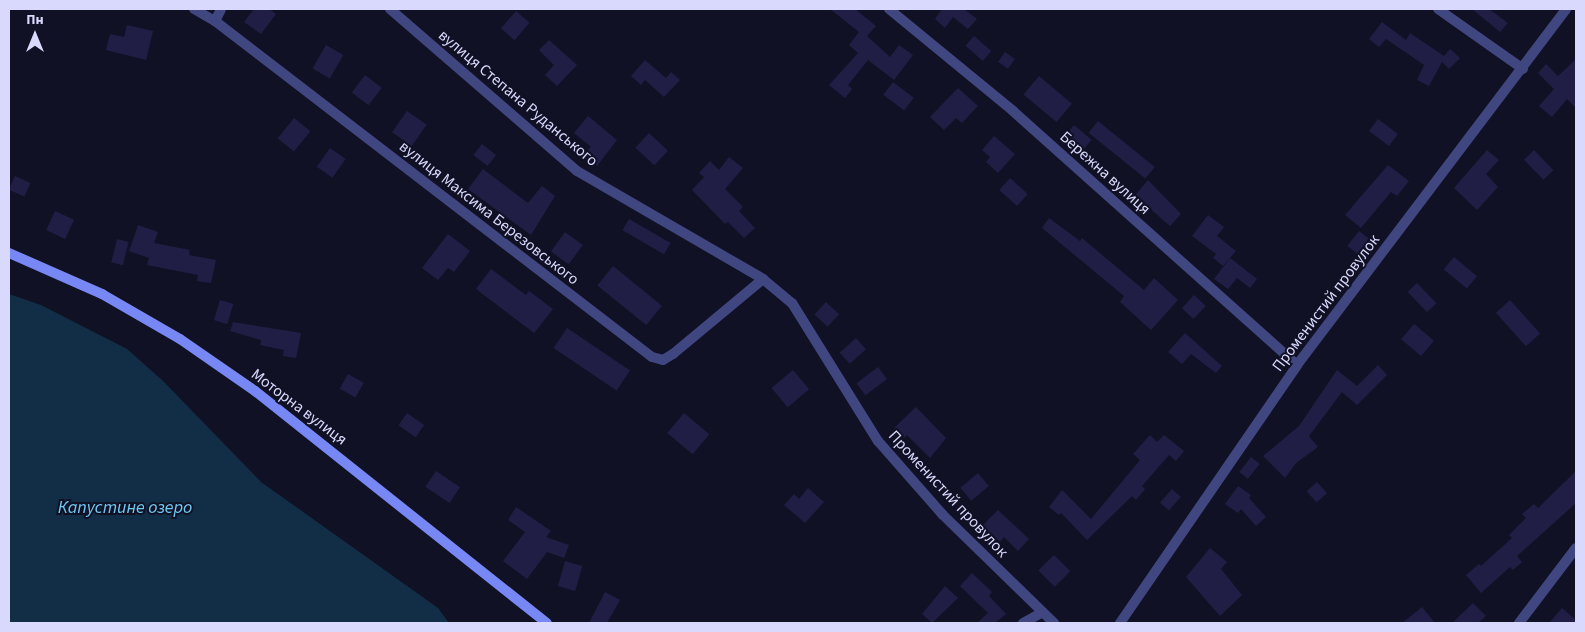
<!DOCTYPE html>
<meta charset="utf-8">
<style>
body{margin:0}
#map{position:relative;width:1585px;height:632px;overflow:hidden;background:#111125;font-family:"Source Sans 3",sans-serif}
div>[style]{position:absolute}
[style*='--x']{left:calc(var(--x)*1px);top:calc(var(--y)*1px);width:calc(var(--w)*1px);rotate:calc(var(--a)*1deg)}
.water>*{inset:0;background:#122e47}
.building>*{inset:0;background:#201e44;transform-origin:0 0}
.street>*{height:10px;margin:-5px;padding:0 5px;transform-origin:5px;border-radius:5px;background:#404780}
.secondary>*{height:10px;margin:-5px;padding:0 5px;transform-origin:5px;border-radius:5px;background:#7787f4}
span{translate:-50% -50%;white-space:nowrap;text-align:center;line-height:1.15;-webkit-text-stroke:4px #111125;paint-order:stroke}
.street-label{font-size:16px;color:#d8d9fc}
.water-label{font-size:18px;color:#6ecaf3;font-style:italic}
.frame{position:absolute;inset:0;border:10px solid #d8d9fc;pointer-events:none}
.north{position:absolute;left:10px;top:10px;width:50px;height:50px;-webkit-text-stroke:4px #111125;paint-order:stroke;rotate:0deg;font-size:14px;font-weight:700;line-height:20px;text-align:center;color:#d8d9fc}
.north::after{content:'';display:block;margin:auto;width:18px;height:22px;background:#d8d9fc;clip-path:polygon(50% 0,100% 100%,50% 72%,0 100%)}
</style>
<div id="map">
<div class="water">
<i style="clip-path:polygon(9px 294px,41px 305px,127px 349px,163px 381px,261px 482px,438px 608px,449px 623px,9px 623px)"></i>
</div>
<div class="building">
<i style="clip-path:polygon(254px 9px,269px 9px,276px 14px,261px 34px,244px 22px)"></i>
<i style="clip-path:polygon(830px 9px,855px 9px,876px 26px,867px 36px,890px 57px,899px 45px,913px 55px,894px 80px,868px 60px,848px 85px,852px 89px,845px 98px,829px 85px,858px 53px,849px 45px,859px 32px)"></i>
<i style="clip-path:polygon(942px 9px,964px 9px,977px 19px,968px 29px,953px 17px,945px 28px,935px 19px)"></i>
<i style="clip-path:polygon(1472px 9px,1489px 9px,1508px 23px,1500px 32px)"></i>
<i style="left:516px;top:11px;width:18px;height:23px;rotate:41deg"></i>
<i style="clip-path:polygon(1382px 22px,1406px 40px,1410px 33px,1444px 56px,1450px 49px,1460px 58px,1449px 69px,1442px 62px,1429px 86px,1417px 80px,1424px 65px,1386px 39px,1379px 47px,1369px 39px)"></i>
<i style="clip-path:polygon(127px 25px,153px 31px,146px 60px,106px 50px,110px 34px,124px 37px)"></i>
<i style="left:974px;top:36px;width:23px;height:13px;rotate:41deg"></i>
<i style="clip-path:polygon(549px 40px,577px 65px,557px 86px,545px 75px,554px 65px,539px 50px)"></i>
<i style="left:326px;top:45px;width:20px;height:27px;rotate:30deg"></i>
<i style="left:1005px;top:52px;width:12px;height:12px;rotate:35deg"></i>
<i style="clip-path:polygon(1576px 59px,1576px 108px,1567px 99px,1552px 117px,1539px 106px,1554px 89px,1538px 73px,1546px 64px,1558px 76px)"></i>
<i style="clip-path:polygon(645px 60px,666px 78px,671px 72px,680px 80px,664px 97px,645px 80px,641px 85px,631px 76px)"></i>
<i style="left:365px;top:75px;width:21px;height:22px;rotate:37deg"></i>
<i style="left:1039px;top:76px;width:43px;height:24px;rotate:40deg"></i>
<i style="left:893px;top:82px;width:26px;height:16px;rotate:37deg"></i>
<i style="clip-path:polygon(958px 88px,978px 106px,962px 123px,956px 118px,944px 130px,930px 117px)"></i>
<i style="left:407px;top:111px;width:24px;height:26px;rotate:35deg"></i>
<i style="clip-path:polygon(588px 116px,617px 140px,597px 166px,583px 155px,591px 147px,574px 133px)"></i>
<i style="left:294px;top:118px;width:21px;height:26px;rotate:39deg"></i>
<i style="left:1378px;top:119px;width:25px;height:15px;rotate:37deg"></i>
<i style="left:1098px;top:121px;width:73px;height:15px;rotate:39deg"></i>
<i style="left:1074px;top:125px;width:23px;height:14px;rotate:40deg"></i>
<i style="left:649px;top:133px;width:26px;height:20px;rotate:43deg"></i>
<i style="clip-path:polygon(994px 136px,1015px 154px,998px 173px,986px 162px,990px 157px,982px 150px)"></i>
<i style="left:482px;top:144px;width:18px;height:14px;rotate:38deg"></i>
<i style="left:330px;top:148px;width:19px;height:23px;rotate:35deg"></i>
<i style="clip-path:polygon(1487px 150px,1499px 160px,1486px 174px,1498px 187px,1477px 210px,1454px 188px)"></i>
<i style="left:1534px;top:150px;width:28px;height:14px;rotate:46deg"></i>
<i style="clip-path:polygon(729px 157px,743px 168px,725px 189px,743px 207px,739px 211px,755px 228px,744px 238px,728px 222px,725px 224px,692px 190px,704px 177px,699px 173px,710px 161px,719px 170px)"></i>
<i style="clip-path:polygon(1388px 165px,1409px 181px,1397px 196px,1391px 192px,1361px 228px,1345px 215px)"></i>
<i style="clip-path:polygon(483px 169px,528px 203px,542px 186px,555px 196px,531px 235px,468px 189px)"></i>
<i style="left:15px;top:176px;width:17px;height:15px;rotate:24deg"></i>
<i style="left:1010px;top:178px;width:24px;height:16px;rotate:42deg"></i>
<i style="clip-path:polygon(1148px 180px,1181px 214px,1170px 226px,1146px 205px,1142px 209px,1131px 200px)"></i>
<i style="left:55px;top:211px;width:21px;height:21px;rotate:25deg"></i>
<i style="clip-path:polygon(1208px 215px,1224px 227px,1217px 236px,1236px 251px,1223px 266px,1213px 258px,1216px 254px,1192px 236px)"></i>
<i style="clip-path:polygon(1049px 218px,1080px 241px,1082px 238px,1144px 290px,1154px 278px,1178px 300px,1151px 330px,1120px 302px,1124px 296px,1042px 228px)"></i>
<i style="left:629px;top:219px;width:48px;height:13px;rotate:30deg"></i>
<i style="clip-path:polygon(138px 225px,158px 232px,154px 243px,190px 250px,189px 255px,216px 260px,211px 283px,197px 281px,198px 275px,147px 265px,149px 258px,129px 251px)"></i>
<i style="left:1359px;top:231px;width:18px;height:19px;rotate:38deg"></i>
<i style="left:565px;top:232px;width:22px;height:24px;rotate:36deg"></i>
<i style="clip-path:polygon(448px 234px,470px 251px,454px 272px,448px 268px,438px 280px,422px 268px)"></i>
<i style="left:117px;top:239px;width:12px;height:24px;rotate:14deg"></i>
<i style="left:1454px;top:257px;width:30px;height:16px;rotate:40deg"></i>
<i style="clip-path:polygon(1230px 258px,1257px 279px,1250px 288px,1237px 278px,1228px 289px,1214px 279px)"></i>
<i style="left:613px;top:266px;width:63px;height:25px;rotate:39deg"></i>
<i style="clip-path:polygon(491px 269px,526px 295px,529px 291px,553px 309px,534px 333px,476px 289px)"></i>
<i style="left:1417px;top:283px;width:28px;height:13px;rotate:46deg"></i>
<i style="left:1194px;top:295px;width:16px;height:18px;rotate:43deg"></i>
<i style="left:220px;top:300px;width:14px;height:21px;rotate:17deg"></i>
<i style="left:1510px;top:300px;width:45px;height:19px;rotate:48deg"></i>
<i style="left:826px;top:302px;width:18px;height:17px;rotate:43deg"></i>
<i style="clip-path:polygon(233px 322px,301px 333px,296px 358px,283px 356px,284px 350px,260px 345px,261px 340px,230px 331px)"></i>
<i style="left:1414px;top:324px;width:26px;height:20px;rotate:40deg"></i>
<i style="left:567px;top:328px;width:76px;height:24px;rotate:34deg"></i>
<i style="clip-path:polygon(1185px 333px,1222px 366px,1216px 373px,1191px 354px,1182px 364px,1168px 352px)"></i>
<i style="left:856px;top:338px;width:15px;height:22px;rotate:48deg"></i>
<i style="clip-path:polygon(1378px 365px,1387px 375px,1357px 405px,1342px 392px,1309px 436px,1318px 447px,1296px 463px,1285px 478px,1263px 456px,1299px 426px,1337px 370px,1357px 386px)"></i>
<i style="left:878px;top:367px;width:15px;height:27px;rotate:53deg"></i>
<i style="left:793px;top:370px;width:25px;height:28px;rotate:50deg"></i>
<i style="left:348px;top:374px;width:18px;height:17px;rotate:29deg"></i>
<i style="clip-path:polygon(916px 407px,946px 438px,930px 458px,907px 435px,904px 438px,894px 428px)"></i>
<i style="left:407px;top:413px;width:21px;height:15px;rotate:35deg"></i>
<i style="left:684px;top:413px;width:33px;height:26px;rotate:40deg"></i>
<i style="clip-path:polygon(1150px 435px,1157px 442px,1164px 435px,1184px 451px,1176px 461px,1169px 455px,1142px 486px,1145px 489px,1136px 500px,1132px 496px,1087px 540px,1061px 513px,1059px 515px,1049px 507px,1062px 490px,1091px 519px,1140px 460px,1133px 454px)"></i>
<i style="left:1251px;top:457px;width:11px;height:19px;rotate:38deg"></i>
<i style="left:436px;top:471px;width:29px;height:19px;rotate:34deg"></i>
<i style="clip-path:polygon(1576px 471px,1576px 503px,1517px 556px,1522px 562px,1513px 570px,1510px 567px,1481px 593px,1466px 575px,1479px 564px,1481px 566px,1512px 538px,1509px 535px,1526px 518px,1522px 514px,1534px 504px,1538px 508px)"></i>
<i style="left:978px;top:473px;width:17px;height:23px;rotate:50deg"></i>
<i style="left:1317px;top:482px;width:15px;height:14px;rotate:48deg"></i>
<i style="clip-path:polygon(1238px 486px,1251px 495px,1249px 498px,1266px 517px,1256px 526px,1241px 509px,1238px 513px,1225px 504px)"></i>
<i style="clip-path:polygon(808px 488px,824px 502px,805px 523px,784px 505px,794px 494px,799px 499px)"></i>
<i style="left:1172px;top:489px;width:12px;height:18px;rotate:42deg"></i>
<i style="clip-path:polygon(516px 507px,551px 531px,546px 537px,569px 545px,564px 558px,547px 552px,527px 579px,503px 561px,525px 532px,508px 520px)"></i>
<i style="clip-path:polygon(998px 510px,1029px 539px,1018px 551px,1004px 537px,1000px 542px,982px 526px)"></i>
<i style="clip-path:polygon(1210px 548px,1227px 562px,1221px 569px,1242px 595px,1220px 616px,1186px 577px)"></i>
<i style="left:1054px;top:555px;width:23px;height:22px;rotate:45deg"></i>
<i style="left:565px;top:561px;width:18px;height:26px;rotate:16deg"></i>
<i style="clip-path:polygon(972px 573px,992px 592px,989px 596px,1006px 614px,995px 623px,977px 623px,988px 613px,960px 586px)"></i>
<i style="clip-path:polygon(945px 586px,958px 598px,932px 623px,922px 614px)"></i>
<i style="clip-path:polygon(605px 592px,620px 600px,607px 623px,589px 623px)"></i>
<i style="clip-path:polygon(1473px 603px,1486px 616px,1478px 623px,1452px 623px)"></i>
<i style="clip-path:polygon(1422px 607px,1435px 623px,1402px 623px)"></i>
<i style="clip-path:polygon(1562px 608px,1576px 620px,1576px 623px,1549px 623px)"></i>
</div>
<div class="street">
<i style="--x:194;--y:9;--w:24;--a:30"></i>
<i style="--x:215;--y:21;--w:551;--a:37.56"></i>
<i style="--x:652;--y:357;--w:11;--a:15"></i>
<i style="--x:663;--y:360;--w:12;--a:-31"></i>
<i style="--x:673;--y:354;--w:117;--a:-39.8"></i>
<i style="--x:390;--y:9;--w:247;--a:40.9"></i>
<i style="--x:577;--y:171;--w:215;--a:30.1"></i>
<i style="--x:763;--y:279;--w:38;--a:40"></i>
<i style="--x:792;--y:303;--w:163;--a:58.1"></i>
<i style="--x:878;--y:441;--w:98;--a:48.7"></i>
<i style="--x:943;--y:515;--w:155;--a:44.2"></i>
<i style="--x:889;--y:9;--w:161;--a:39.4"></i>
<i style="--x:1013;--y:111;--w:381;--a:41.8"></i>
<i style="--x:1438;--y:9;--w:104;--a:35.2"></i>
<i style="--x:215;--y:21;--w:13;--a:-63"></i>
<i style="--x:1023;--y:623;--w:21;--a:-29"></i>
<i style="--x:1120;--y:623;--w:313;--a:-55.5"></i>
<i style="--x:1297;--y:365;--w:446;--a:-52.9"></i>
<i style="--x:1519;--y:623;--w:94;--a:-52.8"></i>
</div>
<div class="secondary">
<i style="--x:9;--y:253;--w:102;--a:23.8"></i>
<i style="--x:102;--y:294;--w:90;--a:30"></i>
<i style="--x:180;--y:339;--w:91;--a:34.7"></i>
<i style="--x:255;--y:391;--w:373;--a:38.5"></i>
</div>
<div class="street-label">
<span style="left:518px;top:98px;rotate:40deg">вулиця Степана Руданського</span>
<span style="left:1105px;top:173px;rotate:42deg">Бережна вулиця</span>
<span style="left:489px;top:213px;rotate:38deg">вулиця Максима Березовського</span>
<span style="left:1326px;top:303px;rotate:-53deg">Променистий провулок</span>
<span style="left:299px;top:407px;rotate:37deg">Моторна вулиця</span>
<span style="left:948px;top:494px;rotate:47deg">Променистий провулок</span>
</div>
<div class="water-label">
<span style="left:125px;top:508px">Капустине озеро</span>
</div>
<div class="frame"></div>
<div class="north">Пн</div>
</div>
